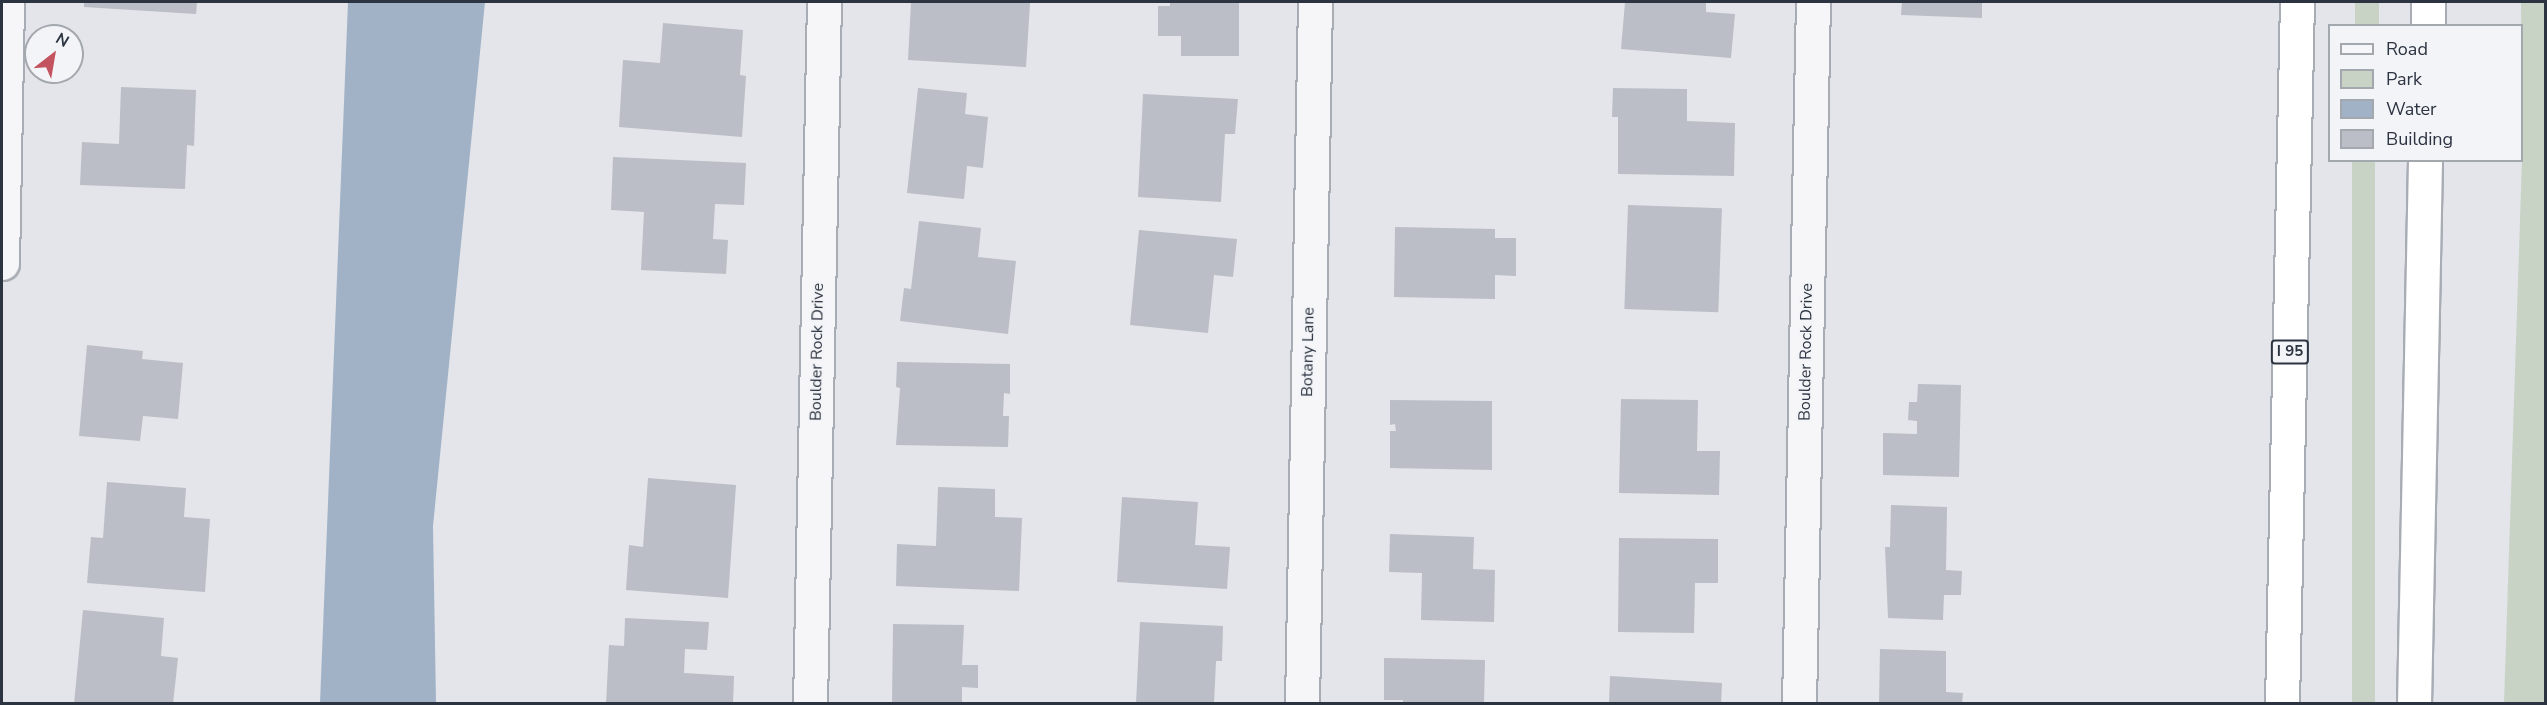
<!DOCTYPE html>
<style>
body{margin:0}
#map{position:relative;width:2547px;height:705px;overflow:hidden;background:#e3e5ea;font-family:"Nunito Sans",sans-serif}
div>[style]{position:absolute}
[style*='--x']{left:calc(var(--x)*1px);top:calc(var(--y)*1px);width:calc(var(--w)*1px);rotate:calc(var(--a)*1deg)}
.green>*{inset:0;background:#c8d3c5;transform-origin:0 0}
.water>*{inset:0;background:#a1b2c7}
.building>*{inset:0;background:#bbbec6;transform-origin:0 0}
.roads{filter:drop-shadow(2px 0 #a8acb4) drop-shadow(-2px 0 #a8acb4) drop-shadow(0 2px #a8acb4) drop-shadow(0 -2px #a8acb4)}
.minor>*{height:33px;margin:-16.5px;padding:0 16.5px;transform-origin:16.5px;border-radius:16.5px;background:#f6f6f9}
.highway>*{height:33px;margin:-16.5px;padding:0 16.5px;transform-origin:16.5px;border-radius:16.5px;background:#fff}
span{translate:-50% -50%;white-space:nowrap;text-align:center;line-height:1.15;-webkit-text-stroke:4.5px #f3f4f7;paint-order:stroke}
.shield-label span{padding:2px 4px;background:#f3f4f7;border:2px solid;border-radius:4px;-webkit-text-stroke-width:0}
.shield-label{font-size:15px;color:#2c3341;font-weight:700}
.street-label{font-size:16px;color:#2c3341}
.frame{position:absolute;inset:0;border:3px solid #2c3341;pointer-events:none}
.legend{position:absolute;left:2328px;top:24px;width:195px;height:138px;box-sizing:border-box;background:#f3f4f7;border:2px solid #a3a7ae;margin:0;padding:8px 10px;list-style:none;font-size:18px;color:#2c3341}
.legend li{display:flex;align-items:center;gap:12px;height:30px}
.legend b{width:30px;border:2px solid #a3a7ae}
.north{position:absolute;left:24px;top:24px;width:60px;height:60px;box-sizing:border-box;background:#f3f4f7;border:2px solid #a3a7ae;border-radius:50%;rotate:31deg;font-size:16px;font-weight:700;line-height:24px;text-align:center;color:#2c3341}
.north::after{content:'';display:block;margin:auto;width:21px;height:27px;background:#c3545f;clip-path:polygon(50% 0,100% 100%,50% 72%,0 100%)}
</style>
<div id="map">
<div class="green">
<i style="left:2355px;top:2px;width:24px;height:23px"></i>
<i style="clip-path:polygon(2521px 2px,2546px 2px,2545px 704px,2504px 703px,2522px 160px)"></i>
<i style="left:2352px;top:161px;width:23px;height:542px"></i>
</div>
<div class="water">
<i style="clip-path:polygon(348px 2px,485px 2px,433px 526px,436px 703px,320px 703px)"></i>
</div>
<div class="building">
<i style="clip-path:polygon(84px 2px,197px 2px,196px 14px,84px 7px)"></i>
<i style="clip-path:polygon(999px 2px,1030px 3px,1026px 67px,908px 60px,911px 3px)"></i>
<i style="clip-path:polygon(1170px 2px,1239px 2px,1239px 56px,1181px 56px,1181px 36px,1158px 36px,1158px 6px,1170px 6px)"></i>
<i style="clip-path:polygon(1625px 2px,1706px 2px,1706px 12px,1735px 14px,1731px 58px,1621px 49px)"></i>
<i style="clip-path:polygon(1902px 2px,1982px 2px,1982px 18px,1901px 15px)"></i>
<i style="clip-path:polygon(663px 23px,743px 30px,740px 75px,746px 76px,742px 137px,619px 127px,623px 60px,660px 63px)"></i>
<i style="clip-path:polygon(121px 87px,196px 90px,194px 146px,187px 145px,185px 189px,80px 185px,82px 142px,119px 144px)"></i>
<i style="clip-path:polygon(918px 88px,967px 93px,965px 114px,988px 117px,983px 168px,967px 166px,964px 199px,907px 193px)"></i>
<i style="clip-path:polygon(1613px 88px,1687px 89px,1687px 121px,1735px 123px,1734px 176px,1618px 174px,1618px 117px,1612px 117px)"></i>
<i style="clip-path:polygon(1143px 94px,1238px 99px,1235px 134px,1225px 134px,1221px 202px,1138px 197px)"></i>
<i style="clip-path:polygon(613px 157px,746px 163px,744px 205px,715px 204px,713px 239px,728px 240px,726px 274px,641px 270px,644px 212px,611px 210px)"></i>
<i style="left:1628px;top:205px;width:94px;height:104px;rotate:2deg"></i>
<i style="clip-path:polygon(919px 221px,981px 228px,978px 257px,1016px 261px,1008px 334px,900px 321px,904px 288px,911px 289px)"></i>
<i style="clip-path:polygon(1395px 227px,1495px 229px,1495px 238px,1516px 238px,1516px 276px,1495px 275px,1495px 299px,1394px 297px)"></i>
<i style="clip-path:polygon(1139px 230px,1237px 239px,1233px 277px,1214px 275px,1208px 333px,1130px 325px)"></i>
<i style="clip-path:polygon(87px 345px,143px 351px,142px 359px,183px 363px,178px 419px,143px 416px,140px 441px,79px 436px)"></i>
<i style="clip-path:polygon(897px 362px,1010px 364px,1010px 394px,1004px 393px,1003px 416px,1009px 416px,1008px 447px,896px 445px,900px 388px,896px 387px)"></i>
<i style="clip-path:polygon(1918px 384px,1961px 385px,1959px 477px,1883px 475px,1883px 433px,1917px 434px,1917px 421px,1908px 420px,1909px 402px,1917px 402px)"></i>
<i style="clip-path:polygon(1621px 399px,1698px 400px,1697px 451px,1720px 451px,1719px 495px,1619px 493px)"></i>
<i style="clip-path:polygon(1390px 400px,1492px 401px,1492px 470px,1390px 468px,1390px 431px,1396px 431px,1395px 424px,1390px 425px)"></i>
<i style="clip-path:polygon(648px 478px,736px 485px,728px 598px,626px 590px,629px 545px,643px 547px)"></i>
<i style="clip-path:polygon(107px 482px,186px 488px,184px 517px,210px 519px,205px 592px,87px 583px,91px 537px,103px 538px)"></i>
<i style="clip-path:polygon(938px 487px,995px 489px,995px 517px,1022px 518px,1019px 591px,896px 586px,897px 544px,936px 546px)"></i>
<i style="clip-path:polygon(1122px 497px,1198px 502px,1195px 545px,1230px 547px,1227px 589px,1117px 582px)"></i>
<i style="clip-path:polygon(1891px 505px,1947px 507px,1946px 570px,1962px 571px,1961px 595px,1944px 595px,1943px 620px,1888px 618px,1885px 547px,1890px 547px)"></i>
<i style="clip-path:polygon(1390px 534px,1474px 537px,1473px 569px,1495px 570px,1494px 622px,1421px 620px,1422px 573px,1389px 572px)"></i>
<i style="clip-path:polygon(1619px 538px,1718px 539px,1718px 583px,1695px 583px,1694px 633px,1618px 632px)"></i>
<i style="clip-path:polygon(83px 610px,164px 618px,161px 656px,178px 658px,173px 704px,74px 704px)"></i>
<i style="clip-path:polygon(625px 618px,709px 622px,707px 650px,685px 649px,684px 673px,734px 676px,733px 704px,606px 704px,609px 645px,624px 646px)"></i>
<i style="clip-path:polygon(1140px 622px,1223px 626px,1222px 661px,1216px 661px,1214px 704px,1136px 704px)"></i>
<i style="clip-path:polygon(893px 624px,964px 625px,962px 665px,978px 665px,978px 688px,962px 687px,962px 704px,892px 704px)"></i>
<i style="clip-path:polygon(1880px 649px,1946px 651px,1946px 692px,1963px 693px,1962px 704px,1879px 704px)"></i>
<i style="clip-path:polygon(1384px 658px,1485px 660px,1484px 704px,1403px 704px,1403px 700px,1384px 700px)"></i>
<i style="clip-path:polygon(1610px 676px,1722px 683px,1721px 704px,1609px 704px)"></i>
</div>
<div class="roads">
<div class="minor">
<i style="--x:2;--y:263;--w:261;--a:-88.9"></i>
<i style="--x:810;--y:704;--w:702;--a:-88.86"></i>
<i style="--x:1302;--y:704;--w:702;--a:-88.94"></i>
<i style="--x:1799;--y:704;--w:702;--a:-88.86"></i>
</div>
<div class="highway">
<i style="--x:2428;--y:26;--w:24;--a:-90"></i>
<i style="--x:2282;--y:704;--w:702;--a:-88.78"></i>
<i style="--x:2414;--y:704;--w:544;--a:-88.84"></i>
</div>
</div>
<div class="shield-label">
<span style="left:2290px;top:352px">I 95</span>
</div>
<div class="street-label">
<span style="left:817px;top:352px;rotate:-89deg">Boulder Rock Drive</span>
<span style="left:1308px;top:352px;rotate:-89deg">Botany Lane</span>
<span style="left:1806px;top:352px;rotate:-89deg">Boulder Rock Drive</span>
</div>
<div class="frame"></div>
<ul class="legend">
<li><b style="height:8px;background:#f6f6f9"></b>Road</li>
<li><b style="height:16px;background:#c8d3c5"></b>Park</li>
<li><b style="height:16px;background:#a1b2c7"></b>Water</li>
<li><b style="height:16px;background:#bbbec6"></b>Building</li>
</ul>
<div class="north">N</div>
</div>
